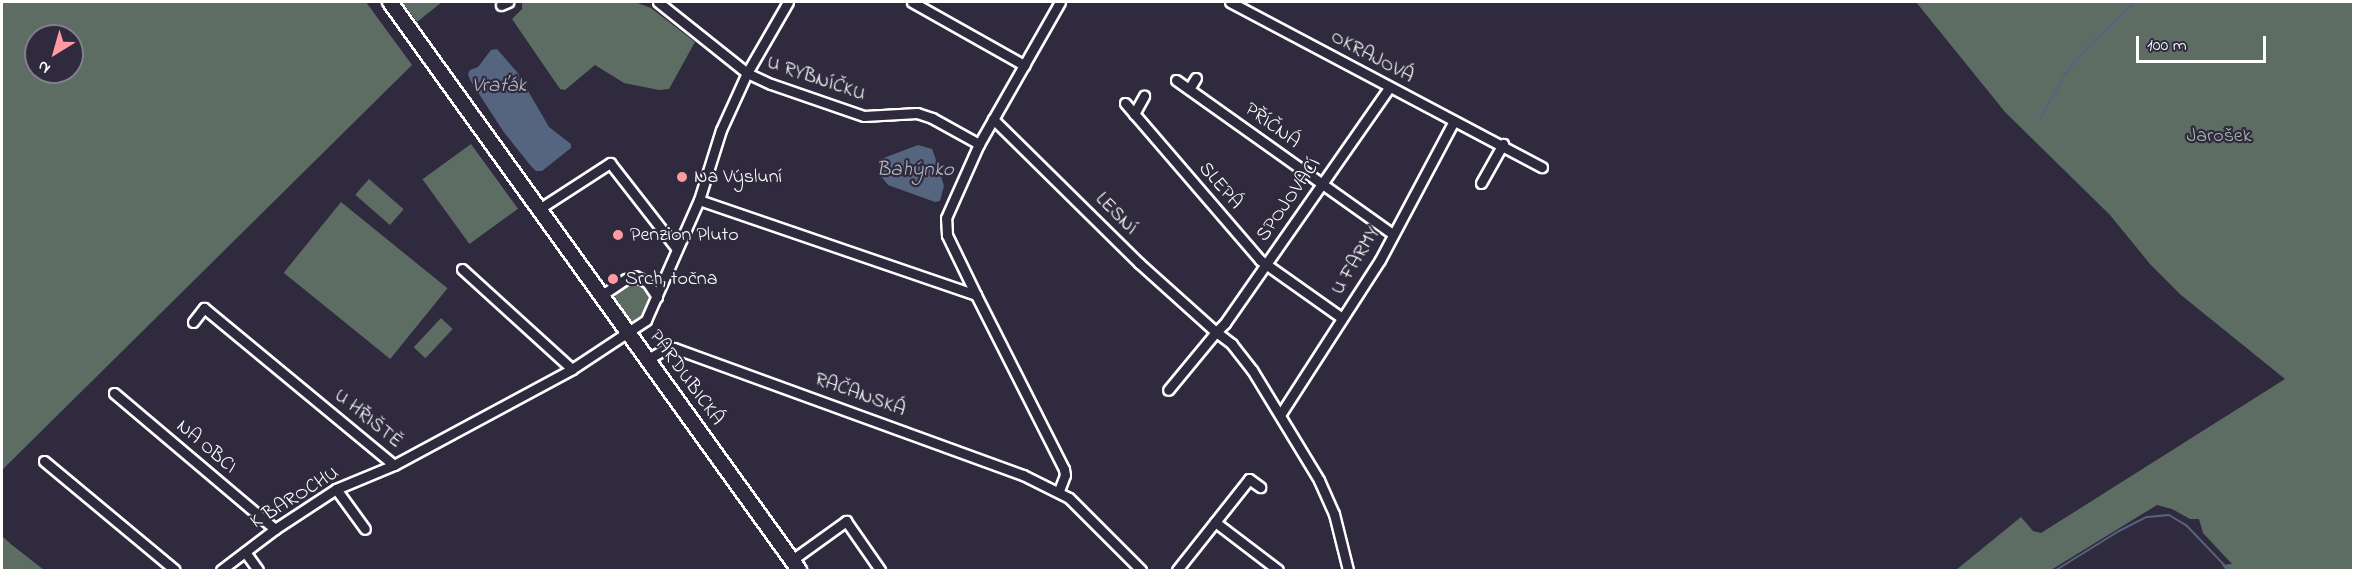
<!DOCTYPE html>
<meta charset="utf-8">
<style>
body{margin:0}
#map{position:relative;width:2355px;height:572px;overflow:hidden;background:#2f2a3d;font-family:"Indie Flower",sans-serif}
div>[style]{position:absolute}
[style*='--x']{left:calc(var(--x)*1px);top:calc(var(--y)*1px);width:calc(var(--w)*1px);rotate:calc(var(--a)*1deg)}
.green>*{inset:0;background:#5d6d64;transform-origin:0 0}
.water>*{inset:0;background:#55647f}
.stream>*{height:2px;margin:-1px;padding:0 1px;transform-origin:1px;border-radius:1px;background:#55647f}
.roads{filter:drop-shadow(2px 0 #fff) drop-shadow(-2px 0 #fff) drop-shadow(0 2px #fff) drop-shadow(0 -2px #fff)}
.street>*{height:9px;margin:-4.5px;padding:0 4.5px;transform-origin:4.5px;border-radius:4.5px;background:#2f2a3d}
.secondary>*{height:14px;margin:-7px;padding:0 7px;transform-origin:7px;border-radius:7px;background:#2f2a3d}
.dots>*{width:16px;height:16px;translate:-50% -50%;box-sizing:border-box;border:3px solid #2f2a3d;border-radius:50%}
span{translate:-50% -50%;white-space:nowrap;text-align:center;line-height:1.15;-webkit-text-stroke:4.5px #2f2a3d;paint-order:stroke}
.street-label{font-size:20px;color:#fff}
.park-label{font-size:20px;color:#aeb6b2}
.poi-label{font-size:20px;color:#fff}
.left{translate:0 -50%;text-align:left}
.water-label{font-size:21px;color:#b2b9c5;font-style:italic}
.frame{position:absolute;inset:0;border:3px solid #fff;pointer-events:none}
.north{position:absolute;left:24px;top:24px;width:60px;height:60px;box-sizing:border-box;background:#2f2a3d;border:2px solid #827f8b;border-radius:50%;rotate:217deg;font-size:16px;font-weight:700;line-height:24px;text-align:center;color:#fff}
.north::after{content:'';display:block;margin:auto;width:21px;height:27px;background:#ff9aa2;clip-path:polygon(50% 0,100% 100%,50% 72%,0 100%)}
.scale{position:absolute;left:2136px;top:36px;width:130px;height:27px;box-sizing:border-box;border:3px solid #fff;border-top:0;padding-left:8px;font-size:18px;line-height:21px;white-space:nowrap;color:#fff;-webkit-text-stroke:4px #2f2a3d;paint-order:stroke}
</style>
<div id="map">
<div class="green">
<i style="clip-path:polygon(evenodd,2px 2px,366px 2px,412px 65px,2px 470px,2px 2px,36px 36px,72px 36px,72px 72px,36px 72px,36px 36px)"></i>
<i style="clip-path:polygon(402px 2px,442px 2px,417px 22px)"></i>
<i style="clip-path:polygon(522px 2px,635px 2px,651px 8px,695px 42px,669px 89px,659px 90px,624px 83px,595px 65px,565px 90px,560px 89px,512px 19px,522px 9px)"></i>
<i style="clip-path:polygon(1916px 2px,2353px 2px,2353px 570px,2226px 570px,2222px 565px,2232px 564px,2203px 533px,2199px 519px,2190px 519px,2172px 509px,2157px 505px,2051px 570px,1956px 570px,2021px 517px,2033px 531px,2041px 533px,2285px 379px,2181px 295px,2150px 264px,2110px 215px,2005px 112px)"></i>
<i style="left:471px;top:144px;width:80px;height:60px;rotate:54deg"></i>
<i style="left:369px;top:179px;width:46px;height:21px;rotate:41deg"></i>
<i style="left:341px;top:202px;width:137px;height:91px;rotate:39deg"></i>
<i style="clip-path:polygon(635px 282px,645px 286px,651px 299px,645px 312px,631px 323px,627px 322px,613px 301px,620px 288px)"></i>
<i style="left:441px;top:318px;width:16px;height:40px;rotate:43deg"></i>
<i style="clip-path:polygon(2px 536px,12px 545px,44px 570px,2px 570px)"></i>
</div>
<div class="water">
<i style="clip-path:polygon(497px 49px,517px 72px,549px 127px,571px 144px,571px 148px,542px 171px,536px 171px,530px 165px,503px 131px,470px 80px,468px 74px,470px 70px,478px 67px,491px 50px)"></i>
<i style="clip-path:polygon(918px 145px,932px 149px,935px 157px,944px 186px,940px 201px,935px 202px,888px 185px,880px 175px,881px 159px)"></i>
</div>
<div class="stream">
<i style="--x:2040;--y:119;--w:51;--a:-60.9"></i>
<i style="--x:2065;--y:74;--w:35;--a:-50"></i>
<i style="--x:2088;--y:47;--w:65;--a:-43.8"></i>
<i style="--x:2056;--y:570;--w:74;--a:-31.8"></i>
<i style="--x:2119;--y:531;--w:31;--a:-27"></i>
<i style="--x:2147;--y:517;--w:22;--a:-5"></i>
<i style="--x:2169;--y:515;--w:21;--a:31"></i>
<i style="--x:2187;--y:526;--w:61;--a:46.3"></i>
</div>
<div class="roads">
<div class="street">
<i style="--x:658;--y:2;--w:114;--a:38.6"></i>
<i style="--x:747;--y:73;--w:26;--a:25"></i>
<i style="--x:771;--y:84;--w:98;--a:19"></i>
<i style="--x:864;--y:116;--w:53;--a:-3.2"></i>
<i style="--x:917;--y:113;--w:16;--a:18"></i>
<i style="--x:932;--y:118;--w:54;--a:29"></i>
<i style="--x:912;--y:2;--w:129;--a:29.4"></i>
<i style="--x:1230;--y:2;--w:353;--a:27.9"></i>
<i style="--x:501;--y:5;--w:8;--a:-23"></i>
<i style="--x:1176;--y:80;--w:266;--a:35.4"></i>
<i style="--x:1189;--y:89;--w:13;--a:-58"></i>
<i style="--x:1125;--y:103;--w:207;--a:49.3"></i>
<i style="--x:1260;--y:260;--w:100;--a:35.3"></i>
<i style="--x:1134;--y:114;--w:21;--a:-61"></i>
<i style="--x:993;--y:119;--w:205;--a:44.6"></i>
<i style="--x:1139;--y:263;--w:103;--a:41.9"></i>
<i style="--x:1216;--y:332;--w:75;--a:129.6"></i>
<i style="--x:1481;--y:183;--w:45;--a:-60.6"></i>
<i style="--x:699;--y:200;--w:73;--a:-72.6"></i>
<i style="--x:721;--y:130;--w:63;--a:-65.5"></i>
<i style="--x:747;--y:73;--w:82;--a:-60"></i>
<i style="--x:539;--y:209;--w:85;--a:-32.9"></i>
<i style="--x:610;--y:163;--w:109;--a:52.1"></i>
<i style="--x:462;--y:269;--w:149;--a:42.3"></i>
<i style="--x:602;--y:295;--w:29;--a:-34"></i>
<i style="--x:626;--y:279;--w:9;--a:-18"></i>
<i style="--x:635;--y:276;--w:13;--a:27"></i>
<i style="--x:647;--y:282;--w:18;--a:56"></i>
<i style="--x:976;--y:295;--w:67;--a:-115.8"></i>
<i style="--x:947;--y:235;--w:17;--a:-93"></i>
<i style="--x:946;--y:218;--w:81;--a:-66"></i>
<i style="--x:979;--y:144;--w:163;--a:-60.3"></i>
<i style="--x:193;--y:322;--w:18;--a:-52"></i>
<i style="--x:204;--y:308;--w:246;--a:39.6"></i>
<i style="--x:394;--y:465;--w:202;--a:-28.3"></i>
<i style="--x:572;--y:369;--w:89;--a:-33.5"></i>
<i style="--x:646;--y:320;--w:131;--a:-66.2"></i>
<i style="--x:699;--y:200;--w:293;--a:18.9"></i>
<i style="--x:976;--y:295;--w:195;--a:63.2"></i>
<i style="--x:1064;--y:469;--w:6;--a:81"></i>
<i style="--x:1065;--y:475;--w:17;--a:111"></i>
<i style="--x:648;--y:359;--w:20;--a:-30"></i>
<i style="--x:665;--y:349;--w:9;--a:-6"></i>
<i style="--x:674;--y:348;--w:371;--a:20"></i>
<i style="--x:1023;--y:475;--w:51;--a:26.6"></i>
<i style="--x:1069;--y:498;--w:102;--a:45"></i>
<i style="--x:114;--y:393;--w:211;--a:40.2"></i>
<i style="--x:1280;--y:415;--w:184;--a:-57.2"></i>
<i style="--x:1380;--y:260;--w:157;--a:-62"></i>
<i style="--x:44;--y:461;--w:170;--a:39.8"></i>
<i style="--x:336;--y:489;--w:49;--a:54.1"></i>
<i style="--x:1215;--y:522;--w:79;--a:37.3"></i>
<i style="--x:245;--y:552;--w:22;--a:54"></i>
<i style="--x:792;--y:560;--w:67;--a:-35.8"></i>
<i style="--x:846;--y:521;--w:60;--a:55.2"></i>
<i style="--x:221;--y:570;--w:68;--a:-37.2"></i>
<i style="--x:275;--y:529;--w:73;--a:-33.3"></i>
<i style="--x:336;--y:489;--w:63;--a:-22.5"></i>
<i style="--x:1177;--y:570;--w:116;--a:-51.6"></i>
<i style="--x:1249;--y:479;--w:14;--a:36"></i>
<i style="--x:1348;--y:570;--w:58;--a:-104"></i>
<i style="--x:1334;--y:514;--w:37;--a:-114"></i>
<i style="--x:1319;--y:480;--w:129;--a:-121.3"></i>
<i style="--x:1252;--y:370;--w:33;--a:-128"></i>
<i style="--x:1232;--y:344;--w:20;--a:-143"></i>
<i style="--x:1216;--y:332;--w:13;--a:-45"></i>
<i style="--x:1225;--y:323;--w:287;--a:-55.1"></i>
</div>
<div class="secondary">
<i style="--x:390;--y:2;--w:700;--a:54.24"></i>
</div>
</div>
<div class="dots">
<i style="left:682px;top:177px;background:#ff9aa2"></i>
<i style="left:618px;top:235px;background:#ff9aa2"></i>
<i style="left:613px;top:279px;background:#ff9aa2"></i>
</div>
<div class="street-label">
<span style="left:1372px;top:57px;rotate:28deg">OKRAJOVÁ</span>
<span style="left:816px;top:79px;rotate:19deg">U RYBNÍČKU</span>
<span style="left:1272px;top:126px;rotate:36deg">PŘÍČNÁ</span>
<span style="left:1220px;top:186px;rotate:49deg">SLEPÁ</span>
<span style="left:1289px;top:200px;rotate:-55deg">SPOJOVACÍ</span>
<span style="left:1116px;top:214px;rotate:45deg">LESNÍ</span>
<span style="left:1356px;top:261px;rotate:-59deg">U FARMY</span>
<span style="left:686px;top:378px;rotate:54deg">PARDUBICKÁ</span>
<span style="left:860px;top:395px;rotate:20deg">RAČANSKÁ</span>
<span style="left:368px;top:419px;rotate:39deg">U HŘIŠTĚ</span>
<span style="left:206px;top:447px;rotate:40deg">NA OBCI</span>
<span style="left:295px;top:498px;rotate:-32deg">K BAROCHU</span>
</div>
<div class="park-label">
<span style="left:2219px;top:136px">Jarošek</span>
</div>
<div class="poi-label">
<span class="left" style="left:694px;top:177px">Na Výsluní</span>
<span class="left" style="left:630px;top:235px">Penzion Pluto</span>
<span class="left" style="left:625px;top:279px">Srch, točna</span>
</div>
<div class="water-label">
<span style="left:499px;top:86px">Vraťák</span>
<span style="left:915px;top:170px">Bahýnko</span>
</div>
<div class="frame"></div>
<div class="north">N</div>
<div class="scale">100 m</div>
</div>
